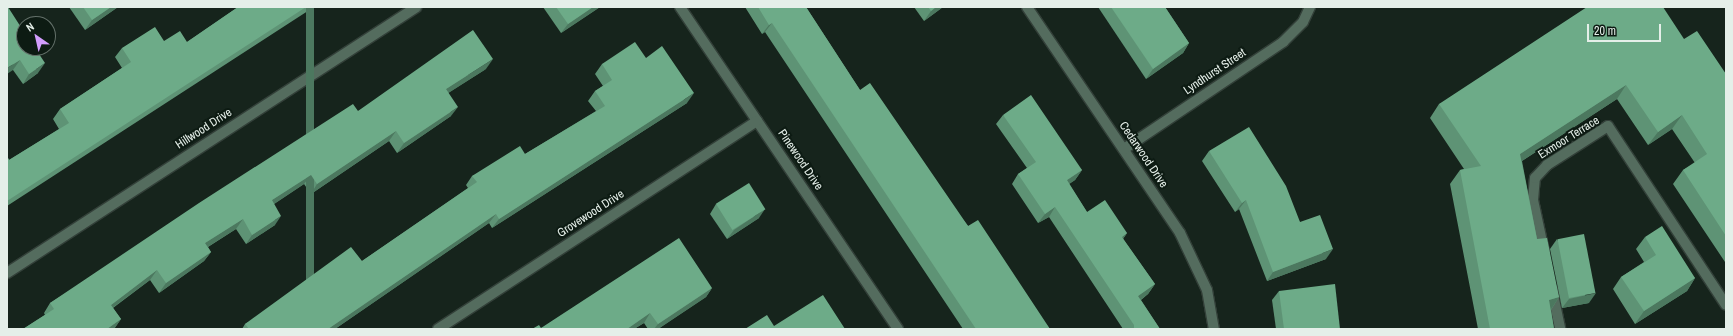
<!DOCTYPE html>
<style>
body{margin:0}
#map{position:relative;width:1733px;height:336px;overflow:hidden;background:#16241c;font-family:"Archivo Narrow",sans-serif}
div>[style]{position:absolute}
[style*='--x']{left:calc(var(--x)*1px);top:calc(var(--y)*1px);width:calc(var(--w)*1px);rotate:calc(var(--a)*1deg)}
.roads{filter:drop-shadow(1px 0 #334039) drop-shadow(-1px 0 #334039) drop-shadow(0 1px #334039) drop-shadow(0 -1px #334039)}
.minor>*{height:10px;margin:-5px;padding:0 5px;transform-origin:5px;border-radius:5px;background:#546c5e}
.wall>*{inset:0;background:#5e9375}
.shaded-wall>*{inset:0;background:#4c785f;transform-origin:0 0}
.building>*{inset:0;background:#6dab88;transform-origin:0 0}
span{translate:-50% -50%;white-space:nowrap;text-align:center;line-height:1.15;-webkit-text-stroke:4px #0d1b13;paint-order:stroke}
.street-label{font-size:12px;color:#e5efe9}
.frame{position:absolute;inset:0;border:8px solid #e5efe9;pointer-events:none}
.north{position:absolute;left:16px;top:16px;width:40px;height:40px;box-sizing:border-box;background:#0d1b13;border:1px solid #637069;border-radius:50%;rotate:326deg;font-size:11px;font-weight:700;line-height:16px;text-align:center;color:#e5efe9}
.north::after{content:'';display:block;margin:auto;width:14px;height:18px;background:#d29dfd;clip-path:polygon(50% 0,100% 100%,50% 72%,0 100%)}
.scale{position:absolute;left:1587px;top:24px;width:74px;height:18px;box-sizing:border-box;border:2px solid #e5efe9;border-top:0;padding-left:5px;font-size:12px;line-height:14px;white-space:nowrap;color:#e5efe9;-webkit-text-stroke:3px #0d1b13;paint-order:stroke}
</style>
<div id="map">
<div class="roads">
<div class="minor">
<i style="--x:680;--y:7;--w:389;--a:55.9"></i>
<i style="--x:1027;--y:7;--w:273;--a:55.9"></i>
<i style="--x:1180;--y:233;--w:63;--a:64.7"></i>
<i style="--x:1207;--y:290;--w:40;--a:80"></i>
<i style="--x:1124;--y:149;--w:192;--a:-33.9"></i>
<i style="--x:1283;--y:42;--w:28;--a:-45"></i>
<i style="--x:1303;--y:22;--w:17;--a:-65"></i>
<i style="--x:1544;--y:251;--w:52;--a:-102.2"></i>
<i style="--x:1533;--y:200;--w:22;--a:-85"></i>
<i style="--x:1535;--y:178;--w:18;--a:-47"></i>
<i style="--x:1547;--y:165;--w:72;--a:-32.6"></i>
<i style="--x:1608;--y:126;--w:214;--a:56.6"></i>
<i style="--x:7;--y:273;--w:488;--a:-33"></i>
<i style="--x:1552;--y:290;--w:40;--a:78"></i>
<i style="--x:438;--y:329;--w:381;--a:-33.1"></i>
</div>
</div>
<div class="wall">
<i style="clip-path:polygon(7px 7px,38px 73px,23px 84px,13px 70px)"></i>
<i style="clip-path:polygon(69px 7px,118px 7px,85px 30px)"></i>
<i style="clip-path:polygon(238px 7px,314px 7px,7px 206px,7px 156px,9px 160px,59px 129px,53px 119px,60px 109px,122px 68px,115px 57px,122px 48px,164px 41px,187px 42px)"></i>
<i style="clip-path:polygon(543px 7px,600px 7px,561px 33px)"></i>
<i style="clip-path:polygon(745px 7px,806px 7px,860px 90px,1050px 329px,963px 329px,765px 32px,762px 34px)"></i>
<i style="clip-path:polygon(914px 7px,943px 7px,924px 21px)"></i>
<i style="clip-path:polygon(1098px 7px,1165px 7px,1189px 43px,1183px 53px,1146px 79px)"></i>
<i style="clip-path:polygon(1684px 39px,1726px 74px,1726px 261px,1725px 262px,1673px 184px,1683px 170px,1695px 163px,1672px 129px,1648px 145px,1617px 99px,1522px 161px,1537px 239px,1559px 297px,1551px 310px,1554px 329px,1478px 329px,1450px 184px,1460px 170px,1464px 169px,1430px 118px,1439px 104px)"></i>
<i style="clip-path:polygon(646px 58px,687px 103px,492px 228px,489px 223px,335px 329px,242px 329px,245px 324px,362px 261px,468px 188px,466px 185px,472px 176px,525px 154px,596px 111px,588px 101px,595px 91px,603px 86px,595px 74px,602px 64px)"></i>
<i style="clip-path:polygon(486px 69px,448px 93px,451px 116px,397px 153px,389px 141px,311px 194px,304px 184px,274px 204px,275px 225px,246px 244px,236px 229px,208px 247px,211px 252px,204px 261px,159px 293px,150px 280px,113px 308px,121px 319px,114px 329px,23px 329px,45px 315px,44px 313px,50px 303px,358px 111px)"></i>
<i style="clip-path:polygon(1003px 115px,1082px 170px,1075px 180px,1069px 184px,1087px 212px,1127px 233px,1123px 239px,1155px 284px,1148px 294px,1141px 300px,1160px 329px,1123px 329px,1049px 217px,1038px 223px,1012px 184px,1018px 174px,1027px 168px,996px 124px)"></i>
<i style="clip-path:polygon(1209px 151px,1300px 222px,1326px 259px,1267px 281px,1239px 209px,1235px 212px,1202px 161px)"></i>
<i style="clip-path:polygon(716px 204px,759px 218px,727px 239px,710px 214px)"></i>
<i style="clip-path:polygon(1645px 237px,1695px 278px,1687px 291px,1635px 324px,1613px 289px,1621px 277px,1644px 262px,1636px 249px)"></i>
<i style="clip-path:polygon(1557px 239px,1589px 303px,1562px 308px,1550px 249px)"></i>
<i style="clip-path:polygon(712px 288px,706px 297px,658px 329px,648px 329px,644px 323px,634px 329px,532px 329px,541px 328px)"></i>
<i style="clip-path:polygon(1279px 291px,1340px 329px,1276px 329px,1272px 300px)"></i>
</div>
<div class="shaded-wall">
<i style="clip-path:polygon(111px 7px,118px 7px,85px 30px,92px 20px)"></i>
<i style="left:306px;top:7px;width:8px;height:356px"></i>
<i style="clip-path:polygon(593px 7px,600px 7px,561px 33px,568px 24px)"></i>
<i style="clip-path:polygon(936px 7px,943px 7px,924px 21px,931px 11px)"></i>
<i style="clip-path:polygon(772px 23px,765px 32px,762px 34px,769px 25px)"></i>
<i style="clip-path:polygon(1189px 43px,1183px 53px,1146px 79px,1153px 69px)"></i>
<i style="clip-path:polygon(493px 59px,486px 69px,439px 99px,446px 89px)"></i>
<i style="clip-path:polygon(20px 60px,13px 70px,7px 74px,7px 68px)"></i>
<i style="clip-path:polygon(45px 63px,38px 73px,23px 84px,29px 74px)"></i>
<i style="clip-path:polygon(1626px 85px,1617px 99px,1511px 168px,1520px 154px)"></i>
<i style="clip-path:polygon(694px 93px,687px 103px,492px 228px,499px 219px)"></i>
<i style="clip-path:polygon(458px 107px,451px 116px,397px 153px,404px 143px)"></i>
<i style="clip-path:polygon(1682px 115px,1672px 129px,1648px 145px,1658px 132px)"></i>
<i style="clip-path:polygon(396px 131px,389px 141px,311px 194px,317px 184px)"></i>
<i style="clip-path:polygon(1082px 170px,1075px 180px,1060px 190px,1067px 180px)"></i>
<i style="clip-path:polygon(311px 175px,304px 184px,265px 210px,272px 200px)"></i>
<i style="clip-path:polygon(1246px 200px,1239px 209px,1235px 212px,1242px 203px)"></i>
<i style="clip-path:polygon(1055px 207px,1049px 217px,1038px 223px,1045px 214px)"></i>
<i style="clip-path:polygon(765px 209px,759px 218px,727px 239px,734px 230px)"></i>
<i style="clip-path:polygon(496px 214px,489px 223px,335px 329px,328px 329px)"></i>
<i style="clip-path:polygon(281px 216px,275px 225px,246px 244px,252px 235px)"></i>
<i style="clip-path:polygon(243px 219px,236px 229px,198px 253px,205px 243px)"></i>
<i style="clip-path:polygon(1127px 233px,1120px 243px,1122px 237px)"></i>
<i style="clip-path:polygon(1333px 249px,1326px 259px,1267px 281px,1273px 272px)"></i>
<i style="clip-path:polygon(211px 252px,204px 261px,159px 293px,166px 283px)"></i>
<i style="clip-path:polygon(157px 270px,150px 280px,104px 314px,111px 305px)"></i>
<i style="clip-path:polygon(1695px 278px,1687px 291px,1635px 324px,1644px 311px)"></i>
<i style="clip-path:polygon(1155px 284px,1148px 294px,1132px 306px,1138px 296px)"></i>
<i style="clip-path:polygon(712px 288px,706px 297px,658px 329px,654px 329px,658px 324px)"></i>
<i style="clip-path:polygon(1596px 293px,1589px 303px,1562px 308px,1569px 299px)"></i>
<i style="clip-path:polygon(1559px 297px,1550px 311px,1549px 300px)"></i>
<i style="clip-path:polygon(650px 313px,644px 323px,634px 329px,627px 329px)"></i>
<i style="clip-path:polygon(121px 319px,114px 329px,107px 329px)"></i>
</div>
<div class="building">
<i style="clip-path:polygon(7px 7px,8px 7px,24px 32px,24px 48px,35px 48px,45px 63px,29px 74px,20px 60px,7px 68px)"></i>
<i style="clip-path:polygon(83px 7px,111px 7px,92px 20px)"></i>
<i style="clip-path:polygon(238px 7px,306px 7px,7px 201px,7px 156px,9px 160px,69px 123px,60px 109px,131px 62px,122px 48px,155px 27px,164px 41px,180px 31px,187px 42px)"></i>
<i style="clip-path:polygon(556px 7px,593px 7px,568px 24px)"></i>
<i style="clip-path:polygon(758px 7px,806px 7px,860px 90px,870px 83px,968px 226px,978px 220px,1050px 329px,976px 329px,772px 23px,769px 25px)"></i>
<i style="clip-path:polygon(928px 7px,936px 7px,931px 11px)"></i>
<i style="clip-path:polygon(1111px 7px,1165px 7px,1189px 43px,1153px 69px)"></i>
<i style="clip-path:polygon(1587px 7px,1663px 7px,1684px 39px,1697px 31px,1726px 74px,1726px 236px,1683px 170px,1707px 154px,1682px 115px,1658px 132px,1626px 85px,1520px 154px,1537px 239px,1547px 238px,1559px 297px,1549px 300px,1554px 329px,1490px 329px,1460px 170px,1481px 166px,1439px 104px)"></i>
<i style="clip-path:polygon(473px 30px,493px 59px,446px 89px,458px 107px,404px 143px,396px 131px,317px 184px,311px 175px,272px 200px,281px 216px,252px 235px,243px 219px,205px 243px,211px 252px,166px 283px,157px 270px,111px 305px,121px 319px,107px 329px,23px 329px,54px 309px,50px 303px,199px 203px,353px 104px,358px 111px)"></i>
<i style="clip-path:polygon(635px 42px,646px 58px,662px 46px,694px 93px,499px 219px,496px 214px,328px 329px,249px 329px,245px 324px,351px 247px,362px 261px,477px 182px,472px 176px,520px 146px,525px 154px,605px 106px,595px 91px,612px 80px,602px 64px)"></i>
<i style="clip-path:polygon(1031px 95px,1082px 170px,1067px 180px,1087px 212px,1105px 200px,1127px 233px,1122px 237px,1155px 284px,1138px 296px,1160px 329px,1134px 329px,1134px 325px,1055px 207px,1045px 214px,1018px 174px,1036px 162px,1003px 115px)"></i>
<i style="clip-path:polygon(1249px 127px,1286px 186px,1300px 222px,1320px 215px,1333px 249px,1273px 272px,1246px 200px,1242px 203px,1209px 151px)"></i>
<i style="left:749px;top:183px;width:31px;height:39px;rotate:58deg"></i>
<i style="clip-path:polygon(1662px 226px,1695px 278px,1644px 311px,1621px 277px,1656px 255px,1645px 237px)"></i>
<i style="left:1584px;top:234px;width:60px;height:27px;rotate:79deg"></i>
<i style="clip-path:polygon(679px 238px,712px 288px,658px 324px,650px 313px,627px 329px,532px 329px,539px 325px,541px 328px)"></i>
<i style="clip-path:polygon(1335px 284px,1340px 329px,1284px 329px,1279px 291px)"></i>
<i style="clip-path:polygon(823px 295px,845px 329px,745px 329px,767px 315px,774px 326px)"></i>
</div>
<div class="street-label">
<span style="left:1215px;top:72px;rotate:-34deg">Lyndhurst Street</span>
<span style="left:204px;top:129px;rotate:-33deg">Hillwood Drive</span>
<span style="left:1569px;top:138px;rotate:-32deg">Exmoor Terrace</span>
<span style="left:1143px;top:155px;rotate:56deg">Cedarwood Drive</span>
<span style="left:800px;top:160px;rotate:56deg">Pinewood Drive</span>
<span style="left:591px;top:214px;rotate:-33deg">Grovewood Drive</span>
</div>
<div class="frame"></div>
<div class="north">N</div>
<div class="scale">20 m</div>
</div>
